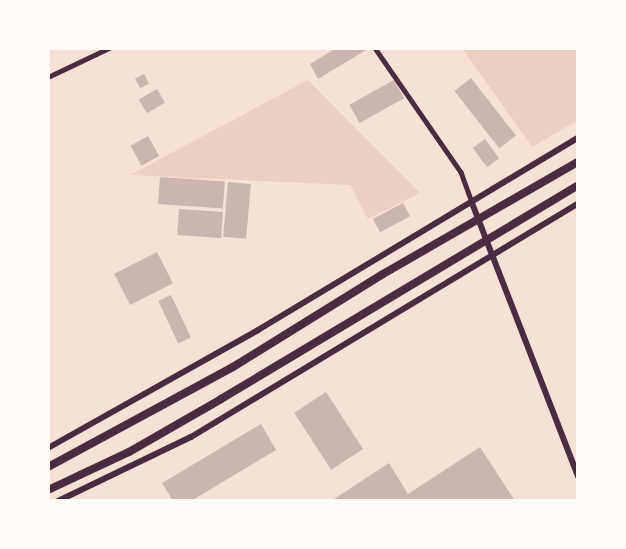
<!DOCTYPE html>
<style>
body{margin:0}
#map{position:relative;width:626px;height:549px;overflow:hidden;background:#f7e1d7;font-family:"Source Sans 3",sans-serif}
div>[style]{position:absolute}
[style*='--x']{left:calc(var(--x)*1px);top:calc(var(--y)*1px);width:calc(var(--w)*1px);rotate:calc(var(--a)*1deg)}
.green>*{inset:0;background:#ebcfc5}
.building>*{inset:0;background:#ccb4b1;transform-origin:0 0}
.minor>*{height:4.5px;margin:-2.25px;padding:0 2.25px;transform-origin:2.25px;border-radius:2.25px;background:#4a2c40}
.tertiary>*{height:6px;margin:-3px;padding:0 3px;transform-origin:3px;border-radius:3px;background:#4a2c40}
.trunk>*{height:8px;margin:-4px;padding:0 4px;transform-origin:4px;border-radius:4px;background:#4a2c40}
span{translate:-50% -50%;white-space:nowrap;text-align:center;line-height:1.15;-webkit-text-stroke:6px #fffaf5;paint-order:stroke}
.frame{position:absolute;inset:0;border:50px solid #fffaf5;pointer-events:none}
</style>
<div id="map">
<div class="green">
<i style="clip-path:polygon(462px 48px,578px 48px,578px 120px,532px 147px)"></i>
<i style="clip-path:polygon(308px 80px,420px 193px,368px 219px,350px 185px,130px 175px)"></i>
</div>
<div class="building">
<i style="clip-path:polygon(336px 48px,366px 50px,318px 79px,310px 64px)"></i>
<i style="left:144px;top:74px;width:11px;height:10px;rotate:63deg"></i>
<i style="left:471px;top:78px;width:73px;height:21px;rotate:52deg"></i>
<i style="left:394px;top:80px;width:21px;height:51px;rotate:61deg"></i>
<i style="left:157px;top:89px;width:16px;height:21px;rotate:60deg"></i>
<i style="left:148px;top:136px;width:23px;height:20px;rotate:61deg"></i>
<i style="left:485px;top:139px;width:24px;height:15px;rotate:54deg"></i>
<i style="left:160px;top:177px;width:65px;height:27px;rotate:4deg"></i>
<i style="left:228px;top:182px;width:23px;height:55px;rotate:5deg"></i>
<i style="left:403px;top:203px;width:15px;height:34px;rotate:62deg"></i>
<i style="left:179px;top:209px;width:44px;height:26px;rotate:4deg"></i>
<i style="left:157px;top:252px;width:35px;height:48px;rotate:63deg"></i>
<i style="left:171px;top:295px;width:47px;height:14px;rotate:65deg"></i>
<i style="left:326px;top:392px;width:68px;height:38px;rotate:57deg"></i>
<i style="clip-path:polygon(261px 424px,276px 450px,191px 501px,173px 501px,162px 483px)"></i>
<i style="clip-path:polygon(480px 447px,515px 501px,331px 501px,389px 463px,408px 494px)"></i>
</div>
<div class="minor">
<i style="--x:375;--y:48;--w:151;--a:55.3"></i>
<i style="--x:461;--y:172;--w:33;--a:70"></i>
<i style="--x:48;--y:77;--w:68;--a:-25.4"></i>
</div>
<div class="tertiary">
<i style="--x:472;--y:203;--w:293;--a:68.8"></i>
<i style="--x:48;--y:448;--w:241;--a:-29.3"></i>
<i style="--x:258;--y:330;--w:373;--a:-31"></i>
<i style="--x:58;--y:501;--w:148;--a:-25.7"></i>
<i style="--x:191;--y:437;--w:452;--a:-31.1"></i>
</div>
<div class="trunk">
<i style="--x:48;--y:467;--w:210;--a:-28.4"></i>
<i style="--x:233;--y:367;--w:176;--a:-31.8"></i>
<i style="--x:383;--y:274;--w:225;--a:-29.9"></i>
<i style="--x:48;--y:490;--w:89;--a:-25.1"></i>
<i style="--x:129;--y:452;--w:106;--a:-29.9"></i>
<i style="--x:221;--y:399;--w:416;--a:-30.9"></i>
</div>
<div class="frame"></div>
</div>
